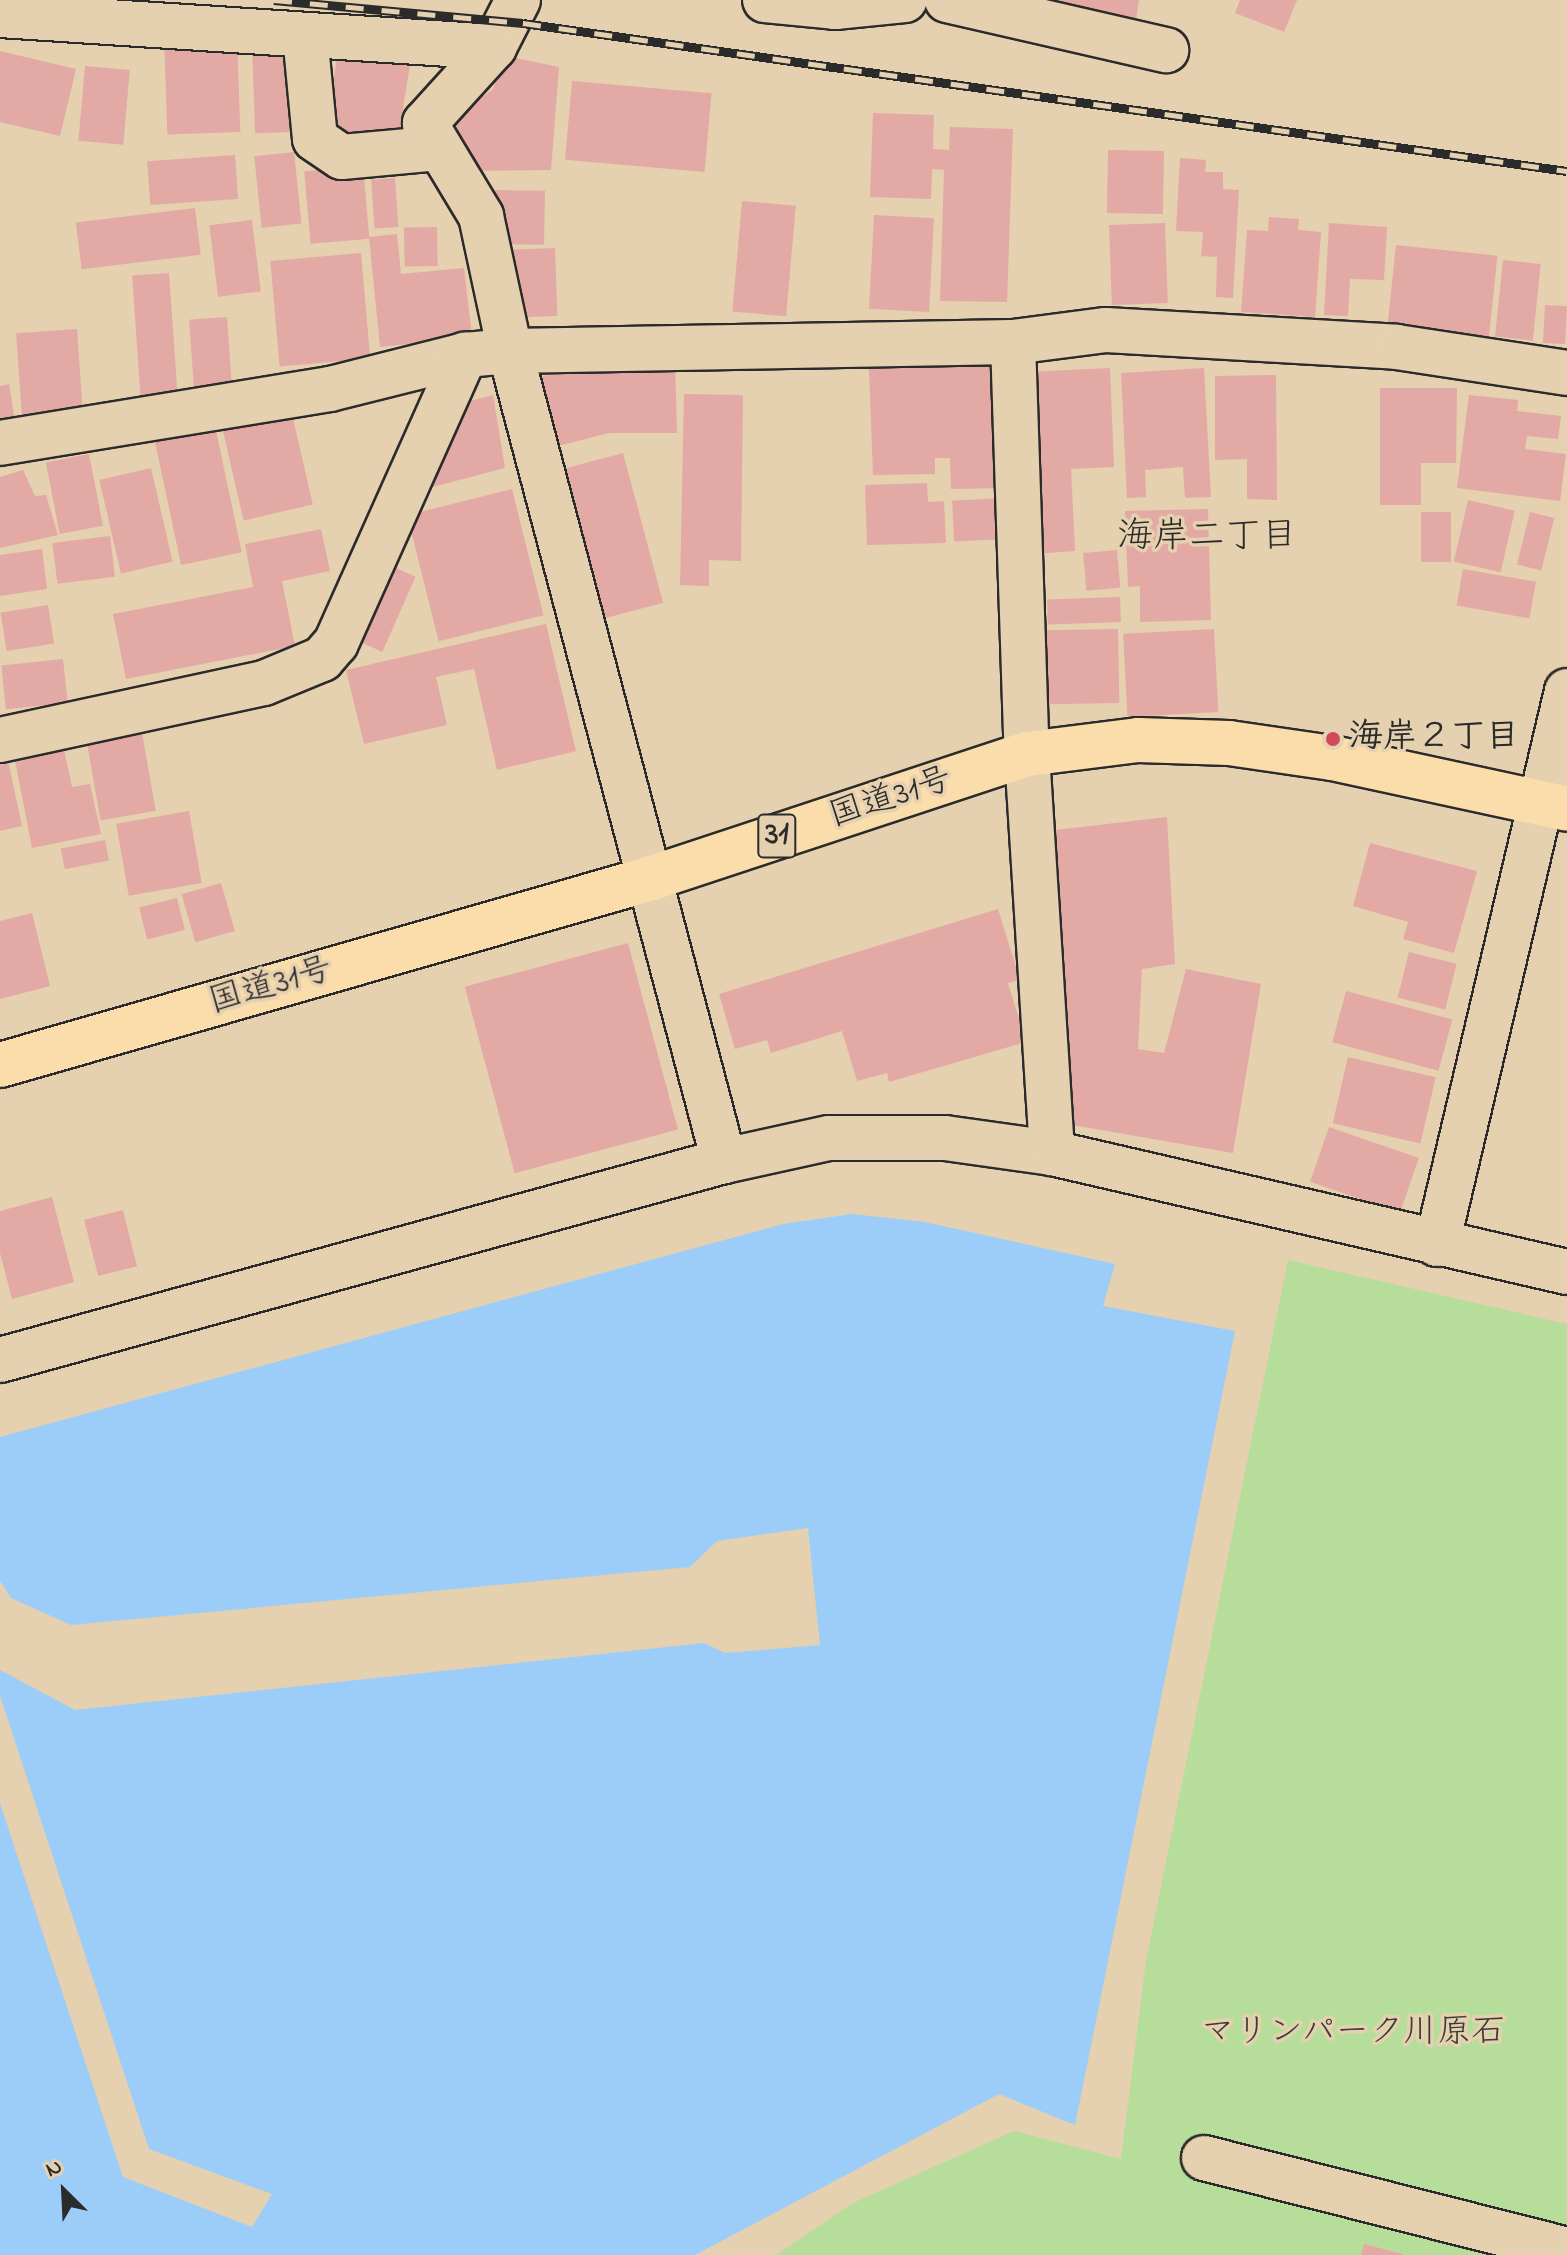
<!DOCTYPE html>
<meta charset="utf-8">
<style>
body{margin:0}
#map{position:relative;width:1567px;height:2255px;overflow:hidden;background:#e5d0af;font-family:"Indie Flower","Klee One",sans-serif}
div>[style]{position:absolute}
[style*='--x']{left:calc(var(--x)*1px);top:calc(var(--y)*1px);width:calc(var(--w)*1px);rotate:calc(var(--a)*1deg)}
.green>*{inset:0;background:#b6de9a}
.water>*{inset:0;background:#9ccdf9}
.building>*{inset:0;background:#e3a9a5;transform-origin:0 0}
.roads{filter:drop-shadow(2px 0 #2b2b2b) drop-shadow(-2px 0 #2b2b2b) drop-shadow(0 2px #2b2b2b) drop-shadow(0 -2px #2b2b2b)}
.minor>*{height:44px;margin:-22px;padding:0 22px;transform-origin:22px;border-radius:22px;background:#e5d0af}
.highway>*{height:44px;margin:-22px;padding:0 22px;transform-origin:22px;border-radius:22px;background:#fbddab}
.rail>*{height:9px;margin-top:-4.5px;transform-origin:0;background:repeating-linear-gradient(90deg,#e5d0af 0 18px,#2b2b2b 0 36px);box-sizing:border-box;border-block:2px solid #2b2b2b}
.dots>*{width:22px;height:22px;translate:-50% -50%;box-sizing:border-box;border:4px solid #e5d0af;border-radius:50%}
span{translate:-50% -50%;white-space:nowrap;text-align:center;line-height:1.15;-webkit-text-stroke:7px #e5d0af;paint-order:stroke}
.shield-label span{padding:2px 6px;background:#e5d0af;border:2px solid;border-radius:6px;-webkit-text-stroke-width:0}
.shield-label{font-size:32px;color:#2b2b2b;font-weight:700}
.poi-label{font-size:34px;color:#2b2b2b;font-weight:700}
.left{translate:0 -50%;text-align:left}
.street-label{font-size:34px;color:#2b2b2b}
.park-label{font-size:34px;color:#393d36}
.neighbourhood-label{font-size:36px;color:#2b2b2b}
.north{position:absolute;left:24px;top:2151px;width:80px;height:80px;-webkit-text-stroke:6px #e5d0af;paint-order:stroke;rotate:336deg;font-size:22px;font-weight:700;line-height:32px;text-align:center;color:#2b2b2b}
.north::after{content:'';display:block;margin:auto;width:28px;height:36px;background:#2b2b2b;clip-path:polygon(50% 0,100% 100%,50% 72%,0 100%)}
</style>
<div id="map">
<div class="green">
<i style="clip-path:polygon(1288px 1260px,1567px 1324px,1567px 2255px,776px 2255px,853px 2203px,1014px 2131px,1121px 2159px,1146px 1961px)"></i>
</div>
<div class="water">
<i style="clip-path:polygon(852px 1214px,925px 1222px,1115px 1264px,1103px 1306px,1235px 1331px,1075px 2125px,999px 2094px,695px 2255px,0 2255px,0 1803px,123px 2177px,252px 2227px,272px 2194px,149px 2149px,0 1696px,0 1670px,75px 1710px,704px 1643px,725px 1653px,820px 1645px,808px 1528px,717px 1541px,690px 1567px,71px 1625px,11px 1598px,0 1581px,0 1437px,783px 1224px)"></i>
</div>
<div class="building">
<i style="clip-path:polygon(1041px 0,1139px 0,1136px 19px,1040px 4px)"></i>
<i style="clip-path:polygon(1240px 0,1297px 0,1284px 32px,1235px 13px)"></i>
<i style="left:237px;top:36px;width:96px;height:73px;rotate:88deg"></i>
<i style="left:291px;top:44px;width:88px;height:39px;rotate:88deg"></i>
<i style="left:339px;top:46px;width:73px;height:89px;rotate:9deg"></i>
<i style="clip-path:polygon(0 51px,76px 69px,60px 136px,0 122px)"></i>
<i style="clip-path:polygon(505px 56px,559px 67px,551px 170px,471px 171px,443px 127px,493px 89px)"></i>
<i style="left:85px;top:66px;width:45px;height:75px;rotate:5deg"></i>
<i style="left:572px;top:81px;width:140px;height:79px;rotate:5deg"></i>
<i style="clip-path:polygon(873px 113px,934px 115px,933px 149px,949px 150px,950px 127px,1013px 129px,1007px 302px,940px 301px,944px 170px,932px 169px,931px 199px,870px 197px)"></i>
<i style="left:1108px;top:150px;width:56px;height:63px;rotate:1deg"></i>
<i style="left:294px;top:152px;width:72px;height:40px;rotate:84deg"></i>
<i style="left:235px;top:155px;width:44px;height:88px;rotate:86deg"></i>
<i style="clip-path:polygon(1180px 158px,1206px 160px,1205px 172px,1223px 172px,1223px 189px,1239px 190px,1233px 298px,1216px 297px,1217px 257px,1201px 256px,1203px 232px,1176px 231px)"></i>
<i style="left:363px;top:166px;width:73px;height:59px;rotate:85deg"></i>
<i style="left:395px;top:178px;width:49px;height:24px;rotate:86deg"></i>
<i style="left:495px;top:190px;width:50px;height:54px;rotate:1deg"></i>
<i style="left:742px;top:201px;width:54px;height:111px;rotate:5deg"></i>
<i style="left:195px;top:208px;width:47px;height:120px;rotate:83deg"></i>
<i style="left:874px;top:215px;width:60px;height:94px;rotate:3deg"></i>
<i style="clip-path:polygon(1269px 217px,1299px 219px,1298px 230px,1321px 232px,1315px 317px,1241px 312px,1247px 230px,1268px 231px)"></i>
<i style="left:252px;top:220px;width:72px;height:43px;rotate:83deg"></i>
<i style="left:1165px;top:223px;width:80px;height:56px;rotate:88deg"></i>
<i style="clip-path:polygon(1329px 223px,1387px 227px,1384px 280px,1350px 279px,1348px 316px,1324px 315px)"></i>
<i style="left:437px;top:227px;width:39px;height:33px;rotate:89deg"></i>
<i style="clip-path:polygon(397px 234px,401px 274px,464px 268px,472px 337px,380px 347px,369px 237px)"></i>
<i style="left:1396px;top:245px;width:102px;height:81px;rotate:6deg"></i>
<i style="left:555px;top:248px;width:68px;height:51px;rotate:88deg"></i>
<i style="left:361px;top:253px;width:106px;height:91px;rotate:85deg"></i>
<i style="left:1503px;top:260px;width:38px;height:77px;rotate:6deg"></i>
<i style="left:169px;top:273px;width:128px;height:37px;rotate:86deg"></i>
<i style="left:1545px;top:305px;width:22px;height:38px;rotate:3deg"></i>
<i style="left:227px;top:317px;width:74px;height:38px;rotate:86deg"></i>
<i style="left:77px;top:329px;width:92px;height:61px;rotate:86deg"></i>
<i style="clip-path:polygon(675px 363px,677px 433px,609px 433px,550px 448px,532px 377px)"></i>
<i style="clip-path:polygon(999px 363px,1003px 488px,951px 489px,950px 458px,935px 458px,935px 474px,873px 475px,869px 369px)"></i>
<i style="clip-path:polygon(1110px 368px,1114px 467px,1071px 469px,1075px 551px,1033px 554px,1025px 372px)"></i>
<i style="clip-path:polygon(1204px 368px,1211px 497px,1185px 498px,1183px 467px,1145px 470px,1146px 497px,1127px 498px,1121px 373px)"></i>
<i style="clip-path:polygon(1276px 375px,1277px 500px,1247px 499px,1247px 459px,1215px 460px,1215px 376px)"></i>
<i style="clip-path:polygon(9px 384px,16px 426px,0 428px,0 386px)"></i>
<i style="clip-path:polygon(1380px 388px,1457px 388px,1456px 463px,1421px 463px,1421px 505px,1380px 505px)"></i>
<i style="clip-path:polygon(684px 394px,743px 395px,741px 561px,709px 560px,709px 586px,680px 585px)"></i>
<i style="clip-path:polygon(493px 395px,505px 468px,421px 490px,459px 404px)"></i>
<i style="clip-path:polygon(1469px 395px,1518px 400px,1517px 411px,1561px 416px,1558px 439px,1527px 436px,1525px 449px,1566px 454px,1560px 501px,1457px 488px)"></i>
<i style="left:291px;top:410px;width:97px;height:71px;rotate:77deg"></i>
<i style="left:215px;top:426px;width:129px;height:62px;rotate:78deg"></i>
<i style="left:623px;top:453px;width:155px;height:70px;rotate:75deg"></i>
<i style="left:89px;top:454px;width:73px;height:44px;rotate:79deg"></i>
<i style="left:151px;top:468px;width:96px;height:53px;rotate:77deg"></i>
<i style="clip-path:polygon(23px 470px,35px 496px,46px 495px,58px 535px,0 548px,0 477px)"></i>
<i style="clip-path:polygon(927px 483px,928px 502px,944px 501px,946px 543px,867px 545px,865px 485px)"></i>
<i style="left:512px;top:489px;width:130px;height:108px;rotate:76deg"></i>
<i style="left:1003px;top:498px;width:41px;height:51px;rotate:87deg"></i>
<i style="left:1468px;top:500px;width:48px;height:63px;rotate:13deg"></i>
<i style="clip-path:polygon(1208px 509px,1211px 620px,1140px 622px,1140px 586px,1128px 587px,1125px 511px)"></i>
<i style="left:1421px;top:512px;width:30px;height:50px"></i>
<i style="left:1530px;top:512px;width:25px;height:54px;rotate:14deg"></i>
<i style="clip-path:polygon(321px 529px,330px 571px,282px 581px,295px 646px,126px 679px,113px 614px,253px 587px,245px 544px)"></i>
<i style="left:110px;top:536px;width:41px;height:58px;rotate:83deg"></i>
<i style="clip-path:polygon(42px 549px,47px 589px,0 596px,0 555px)"></i>
<i style="left:1117px;top:550px;width:38px;height:34px;rotate:85deg"></i>
<i style="left:380px;top:561px;width:39px;height:82px;rotate:24deg"></i>
<i style="left:1463px;top:569px;width:74px;height:37px;rotate:10deg"></i>
<i style="left:1120px;top:597px;width:25px;height:73px;rotate:88deg"></i>
<i style="left:48px;top:605px;width:39px;height:48px;rotate:81deg"></i>
<i style="clip-path:polygon(546px 624px,576px 751px,497px 770px,474px 669px,436px 677px,447px 725px,364px 744px,346px 670px)"></i>
<i style="left:1118px;top:629px;width:74px;height:72px;rotate:89deg"></i>
<i style="left:1214px;top:629px;width:83px;height:91px;rotate:87deg"></i>
<i style="left:63px;top:659px;width:44px;height:62px;rotate:84deg"></i>
<i style="left:141px;top:727px;width:85px;height:56px;rotate:80deg"></i>
<i style="clip-path:polygon(63px 745px,72px 787px,90px 784px,101px 834px,32px 848px,14px 755px)"></i>
<i style="clip-path:polygon(7px 756px,22px 826px,0 831px,0 758px)"></i>
<i style="left:189px;top:811px;width:73px;height:74px;rotate:80deg"></i>
<i style="clip-path:polygon(1167px 817px,1175px 964px,1142px 969px,1138px 1049px,1164px 1053px,1186px 969px,1261px 984px,1233px 1153px,1061px 1123px,1047px 831px)"></i>
<i style="left:105px;top:840px;width:21px;height:45px;rotate:79deg"></i>
<i style="clip-path:polygon(1370px 843px,1477px 871px,1454px 953px,1403px 939px,1408px 922px,1353px 906px)"></i>
<i style="left:221px;top:883px;width:50px;height:41px;rotate:74deg"></i>
<i style="left:177px;top:898px;width:33px;height:39px;rotate:76deg"></i>
<i style="clip-path:polygon(998px 909px,1020px 980px,1008px 983px,1026px 1042px,889px 1082px,887px 1073px,857px 1081px,842px 1031px,771px 1053px,767px 1040px,735px 1049px,719px 994px)"></i>
<i style="clip-path:polygon(32px 913px,50px 986px,0 999px,0 921px)"></i>
<i style="left:628px;top:943px;width:193px;height:169px;rotate:75deg"></i>
<i style="left:1409px;top:952px;width:49px;height:47px;rotate:14deg"></i>
<i style="left:1346px;top:991px;width:110px;height:53px;rotate:15deg"></i>
<i style="left:1348px;top:1057px;width:90px;height:68px;rotate:13deg"></i>
<i style="left:1329px;top:1127px;width:95px;height:58px;rotate:19deg"></i>
<i style="clip-path:polygon(52px 1197px,74px 1282px,12px 1299px,0 1253px,0 1211px)"></i>
<i style="left:123px;top:1210px;width:58px;height:40px;rotate:76deg"></i>
<i style="clip-path:polygon(1364px 2244px,1403px 2254px,1403px 2255px,1361px 2255px)"></i>
</div>
<div class="roads">
<div class="minor">
<i style="--x:518;--y:0;--w:53;--a:117.1"></i>
<i style="--x:494;--y:47;--w:103;--a:132.2"></i>
<i style="--x:425;--y:123;--w:109;--a:58.9"></i>
<i style="--x:481;--y:216;--w:138;--a:77.9"></i>
<i style="--x:510;--y:351;--w:838;--a:75.2"></i>
<i style="--x:765;--y:0;--w:70;--a:5.7"></i>
<i style="--x:835;--y:7;--w:17;--a:-25"></i>
<i style="--x:947;--y:0;--w:225;--a:12.9"></i>
<i style="--x:835;--y:7;--w:70;--a:-5.7"></i>
<i style="--x:0;--y:15;--w:495;--a:3.7"></i>
<i style="--x:305;--y:35;--w:104;--a:84.5"></i>
<i style="--x:315;--y:139;--w:32;--a:34"></i>
<i style="--x:342;--y:157;--w:97;--a:-5.3"></i>
<i style="--x:1013;--y:342;--w:412;--a:88.1"></i>
<i style="--x:1027;--y:754;--w:400;--a:86.4"></i>
<i style="--x:0;--y:443;--w:334;--a:-9.3"></i>
<i style="--x:330;--y:389;--w:139;--a:-14.1"></i>
<i style="--x:465;--y:355;--w:45;--a:-5.1"></i>
<i style="--x:510;--y:351;--w:503;--a:-1.03"></i>
<i style="--x:1013;--y:342;--w:94;--a:-7.4"></i>
<i style="--x:1106;--y:330;--w:291;--a:3.3"></i>
<i style="--x:1397;--y:347;--w:172;--a:8.7"></i>
<i style="--x:0;--y:740;--w:270;--a:-12.2"></i>
<i style="--x:264;--y:683;--w:63;--a:-22.5"></i>
<i style="--x:322;--y:659;--w:21;--a:-49"></i>
<i style="--x:336;--y:643;--w:316;--a:-65.9"></i>
<i style="--x:1437;--y:1244;--w:568;--a:-76.77"></i>
<i style="--x:0;--y:1360;--w:751;--a:-15.37"></i>
<i style="--x:724;--y:1161;--w:107;--a:-12.4"></i>
<i style="--x:829;--y:1138;--w:116;--a:0"></i>
<i style="--x:945;--y:1138;--w:108;--a:8"></i>
<i style="--x:1052;--y:1153;--w:529;--a:13.01"></i>
<i style="--x:1204;--y:2158;--w:374;--a:14.2"></i>
</div>
<div class="highway">
<i style="--x:0;--y:1065;--w:678;--a:-16"></i>
<i style="--x:652;--y:878;--w:395;--a:-18.3"></i>
<i style="--x:1027;--y:754;--w:112;--a:-7.2"></i>
<i style="--x:1138;--y:740;--w:91;--a:1.9"></i>
<i style="--x:1229;--y:743;--w:104;--a:8.3"></i>
<i style="--x:1332;--y:758;--w:240;--a:12.2"></i>
</div>
</div>
<div class="rail">
<i style="--x:274;--y:0;--w:250;--a:5.3"></i>
<i style="--x:523;--y:23;--w:1054;--a:8.07"></i>
</div>
<div class="dots">
<i style="left:1333px;top:739px;background:#d1495b"></i>
</div>
<div class="shield-label">
<span style="left:777px;top:836px">31</span>
</div>
<div class="poi-label">
<span class="left" style="left:1349px;top:739px">海岸２丁目</span>
</div>
<div class="street-label">
<span style="left:891px;top:799px;rotate:-18deg">国道31号</span>
<span style="left:271px;top:987px;rotate:-16deg">国道31号</span>
</div>
<div class="park-label">
<span style="left:1353px;top:2034px">マリンパーク川原石</span>
</div>
<div class="neighbourhood-label">
<span style="left:1207px;top:538px">海岸二丁目</span>
</div>
<div class="north">N</div>
</div>
